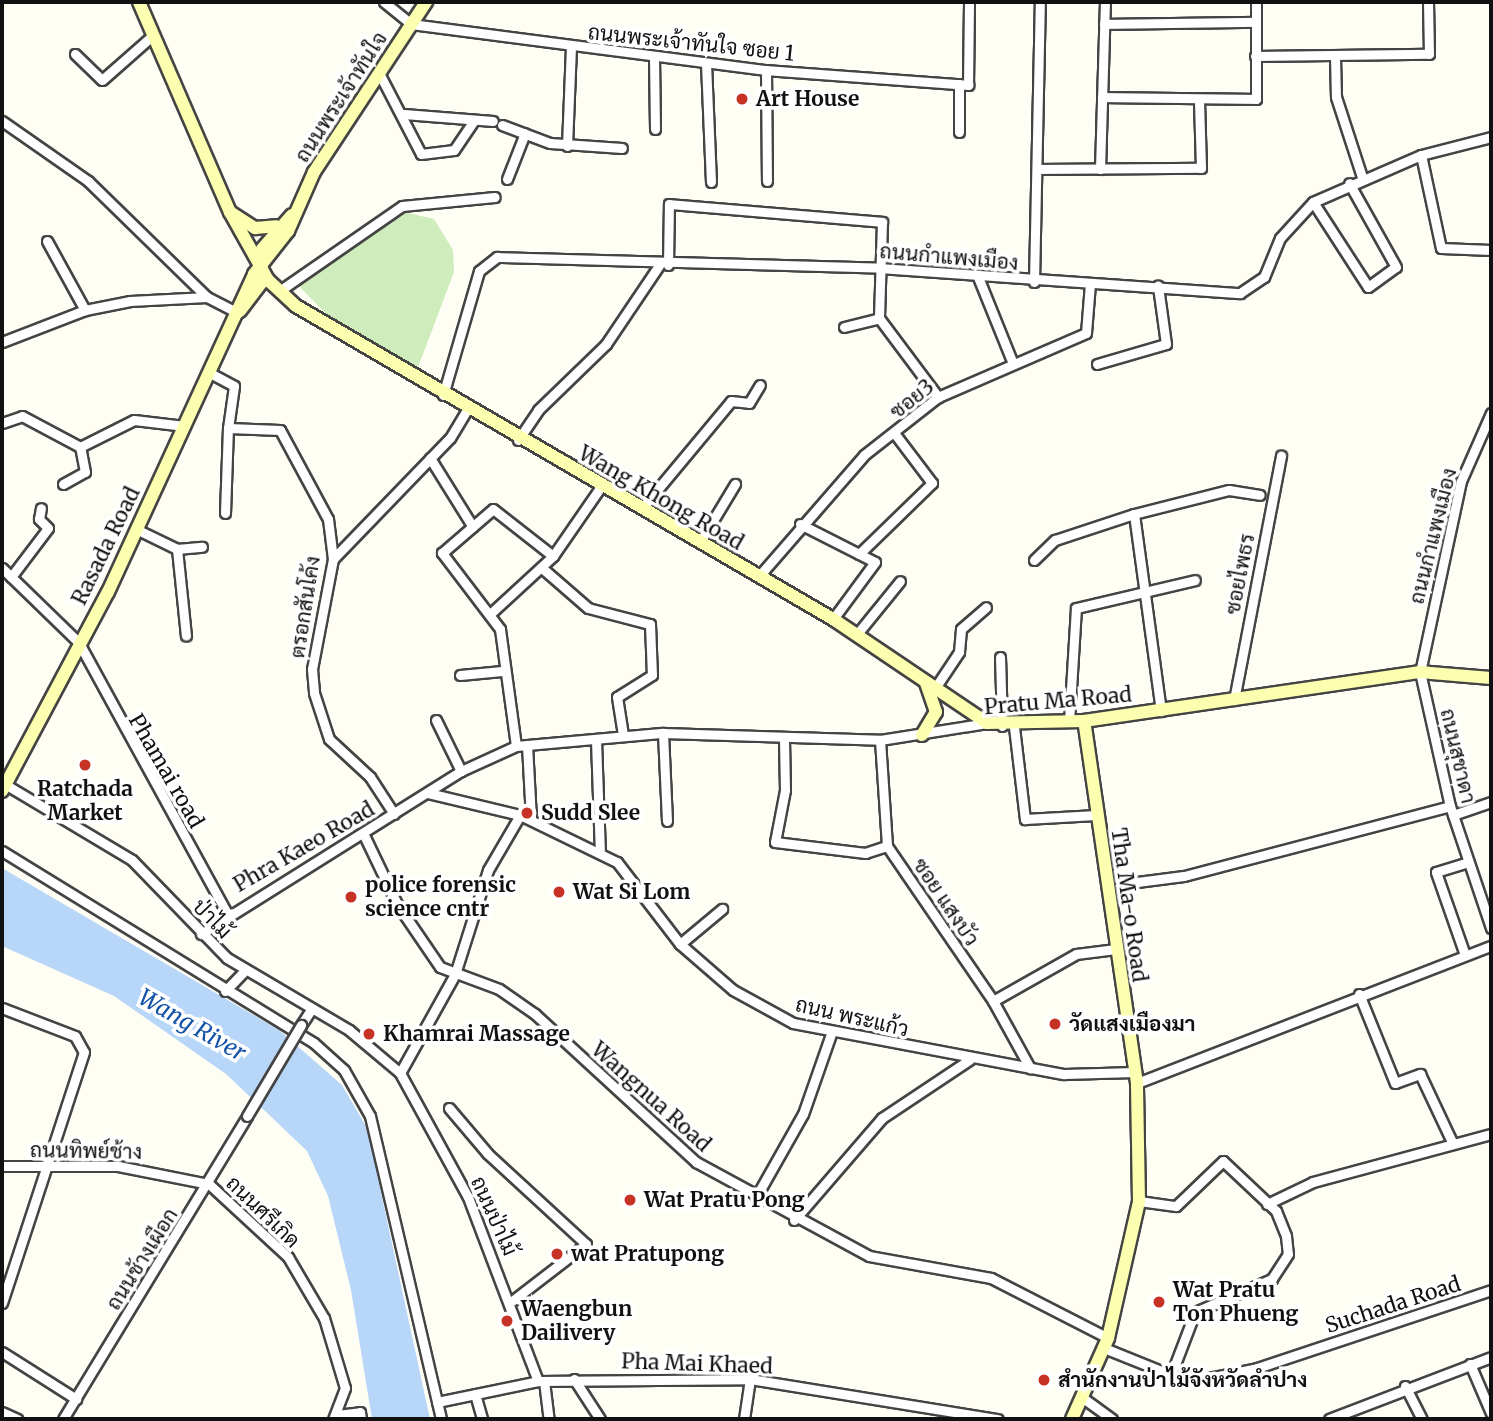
<!DOCTYPE html>
<meta charset="utf-8">
<style>
body{margin:0}
#map{position:relative;width:1493px;height:1421px;overflow:hidden;background:#fffef5;font-family:Merriweather,Sarabun,serif}
div>[style]{position:absolute}
[style*='--x']{left:calc(var(--x)*1px);top:calc(var(--y)*1px);width:calc(var(--w)*1px);rotate:calc(var(--a)*1deg)}
.green>*{inset:0;background:#ceecbc}
.water>*{inset:0;background:#b8d7f8}
.roads{filter:drop-shadow(2px 0 #444) drop-shadow(-2px 0 #444) drop-shadow(0 2px #444) drop-shadow(0 -2px #444)}
.street>*{height:9px;margin:-4.5px;padding:0 4.5px;transform-origin:4.5px;border-radius:4.5px;background:#fff}
.secondary>*{height:12px;margin:-6px;padding:0 6px;transform-origin:6px;border-radius:6px;background:#fdffb0}
.bridges{filter:drop-shadow(2px 0 #444) drop-shadow(-2px 0 #444) drop-shadow(0 2px #444) drop-shadow(0 -2px #444)}
.street-bridge>*{height:9px;margin:-4.5px;padding:0 4.5px;transform-origin:4.5px;border-radius:4.5px;background:#fff}
.dots>*{width:19px;height:19px;translate:-50% -50%;box-sizing:border-box;border:4px solid #fff;border-radius:50%}
span{translate:-50% -50%;white-space:nowrap;text-align:center;line-height:1.15;-webkit-text-stroke:7px #fff;paint-order:stroke}
.street-label{font-size:21px;color:#111}
.poi-label{font-size:21px;color:#111;font-weight:700}
.left{translate:0 -50%;text-align:left}
.water-label{font-size:23px;color:#1553a8;font-style:italic}
.frame{position:absolute;inset:0;border:4px solid #111;pointer-events:none}
</style>
<div id="map">
<div class="green">
<i style="clip-path:polygon(404px 212px,434px 219px,453px 250px,454px 272px,417px 370px,333px 321px,299px 286px)"></i>
</div>
<div class="water">
<i style="clip-path:polygon(2px 868px,279px 1030px,342px 1085px,367px 1128px,430px 1419px,372px 1419px,351px 1290px,328px 1196px,307px 1151px,226px 1074px,114px 996px,2px 946px)"></i>
</div>
<div class="roads">
<div class="street">
<i style="--x:384;--y:2;--w:35;--a:39"></i>
<i style="--x:411;--y:24;--w:358;--a:7.4"></i>
<i style="--x:766;--y:70;--w:203;--a:4.2"></i>
<i style="--x:968;--y:85;--w:83;--a:-89.3"></i>
<i style="--x:1104;--y:24;--w:152;--a:-0.8"></i>
<i style="--x:75;--y:54;--w:37;--a:44"></i>
<i style="--x:102;--y:80;--w:68;--a:-41.4"></i>
<i style="--x:1255;--y:56;--w:174;--a:-0.7"></i>
<i style="--x:1429;--y:54;--w:52;--a:-91.1"></i>
<i style="--x:654;--y:57;--w:72;--a:89.2"></i>
<i style="--x:1335;--y:57;--w:40;--a:88.6"></i>
<i style="--x:1336;--y:97;--w:84;--a:72"></i>
<i style="--x:706;--y:63;--w:119;--a:87.6"></i>
<i style="--x:766;--y:70;--w:111;--a:89.5"></i>
<i style="--x:379;--y:73;--w:91;--a:62.6"></i>
<i style="--x:421;--y:154;--w:33;--a:-7"></i>
<i style="--x:454;--y:150;--w:36;--a:-56"></i>
<i style="--x:1102;--y:97;--w:154;--a:0.7"></i>
<i style="--x:1256;--y:99;--w:97;--a:-90"></i>
<i style="--x:404;--y:114;--w:89;--a:4.5"></i>
<i style="--x:2;--y:121;--w:105;--a:34.9"></i>
<i style="--x:88;--y:181;--w:166;--a:44.3"></i>
<i style="--x:207;--y:297;--w:35;--a:27"></i>
<i style="--x:502;--y:125;--w:51;--a:20.6"></i>
<i style="--x:550;--y:143;--w:72;--a:4"></i>
<i style="--x:959;--y:132;--w:48;--a:-90"></i>
<i style="--x:567;--y:146;--w:99;--a:-87.7"></i>
<i style="--x:1421;--y:155;--w:95;--a:77.9"></i>
<i style="--x:1441;--y:248;--w:50;--a:2.3"></i>
<i style="--x:1039;--y:169;--w:162;--a:-0.4"></i>
<i style="--x:1201;--y:168;--w:68;--a:-91.7"></i>
<i style="--x:1100;--y:169;--w:167;--a:-88.3"></i>
<i style="--x:507;--y:179;--w:49;--a:-68.6"></i>
<i style="--x:1313;--y:202;--w:101;--a:57.1"></i>
<i style="--x:1368;--y:287;--w:34;--a:-36"></i>
<i style="--x:1396;--y:267;--w:96;--a:-119.2"></i>
<i style="--x:47;--y:241;--w:79;--a:61.2"></i>
<i style="--x:668;--y:265;--w:61;--a:-89.1"></i>
<i style="--x:669;--y:204;--w:214;--a:4.8"></i>
<i style="--x:882;--y:222;--w:96;--a:91.8"></i>
<i style="--x:879;--y:318;--w:99;--a:53.2"></i>
<i style="--x:978;--y:277;--w:91;--a:68"></i>
<i style="--x:1034;--y:282;--w:280;--a:-88.8"></i>
<i style="--x:285;--y:287;--w:142;--a:-34.7"></i>
<i style="--x:402;--y:206;--w:93;--a:-5.5"></i>
<i style="--x:844;--y:327;--w:36;--a:-14"></i>
<i style="--x:2;--y:342;--w:89;--a:-21.1"></i>
<i style="--x:85;--y:310;--w:46;--a:-11.3"></i>
<i style="--x:130;--y:301;--w:77;--a:-3"></i>
<i style="--x:1097;--y:364;--w:72;--a:-16.2"></i>
<i style="--x:1166;--y:344;--w:59;--a:-97.9"></i>
<i style="--x:210;--y:373;--w:27;--a:28"></i>
<i style="--x:234;--y:386;--w:42;--a:98.1"></i>
<i style="--x:228;--y:428;--w:52;--a:2.2"></i>
<i style="--x:280;--y:430;--w:101;--a:61.7"></i>
<i style="--x:328;--y:519;--w:40;--a:82.9"></i>
<i style="--x:333;--y:559;--w:112;--a:100.8"></i>
<i style="--x:312;--y:669;--w:24;--a:85"></i>
<i style="--x:314;--y:693;--w:48;--a:71.9"></i>
<i style="--x:329;--y:739;--w:56;--a:42.8"></i>
<i style="--x:370;--y:777;--w:44;--a:57"></i>
<i style="--x:443;--y:395;--w:129;--a:-73.8"></i>
<i style="--x:479;--y:271;--w:23;--a:-38"></i>
<i style="--x:497;--y:257;--w:382;--a:1.6"></i>
<i style="--x:879;--y:268;--w:362;--a:4"></i>
<i style="--x:1240;--y:293;--w:29;--a:-34"></i>
<i style="--x:1264;--y:277;--w:42;--a:-67.7"></i>
<i style="--x:1280;--y:238;--w:49;--a:-47.5"></i>
<i style="--x:1313;--y:202;--w:118;--a:-23.5"></i>
<i style="--x:1421;--y:155;--w:72;--a:-14.4"></i>
<i style="--x:1491;--y:413;--w:74;--a:113.8"></i>
<i style="--x:1461;--y:481;--w:195;--a:102.1"></i>
<i style="--x:1420;--y:672;--w:137;--a:77.4"></i>
<i style="--x:1450;--y:806;--w:129;--a:71.4"></i>
<i style="--x:2;--y:423;--w:21;--a:-19"></i>
<i style="--x:22;--y:416;--w:66;--a:28.1"></i>
<i style="--x:80;--y:447;--w:60;--a:-26.6"></i>
<i style="--x:134;--y:420;--w:51;--a:6.7"></i>
<i style="--x:518;--y:440;--w:36;--a:-56"></i>
<i style="--x:538;--y:410;--w:95;--a:-44.1"></i>
<i style="--x:606;--y:344;--w:97;--a:-56"></i>
<i style="--x:430;--y:458;--w:81;--a:58.1"></i>
<i style="--x:63;--y:484;--w:25;--a:-29"></i>
<i style="--x:85;--y:472;--w:25;--a:-101"></i>
<i style="--x:642;--y:508;--w:139;--a:-50.2"></i>
<i style="--x:731;--y:401;--w:18;--a:6"></i>
<i style="--x:749;--y:403;--w:21;--a:-59"></i>
<i style="--x:225;--y:513;--w:85;--a:-88"></i>
<i style="--x:1134;--y:514;--w:199;--a:82.2"></i>
<i style="--x:800;--y:524;--w:84;--a:26.9"></i>
<i style="--x:875;--y:562;--w:71;--a:126.4"></i>
<i style="--x:136;--y:529;--w:46;--a:26"></i>
<i style="--x:177;--y:549;--w:25;--a:-5"></i>
<i style="--x:700;--y:542;--w:68;--a:-58.9"></i>
<i style="--x:177;--y:549;--w:87;--a:84.1"></i>
<i style="--x:859;--y:554;--w:102;--a:-44.2"></i>
<i style="--x:932;--y:483;--w:61;--a:-127.1"></i>
<i style="--x:333;--y:559;--w:168;--a:-46"></i>
<i style="--x:450;--y:438;--w:33;--a:-59"></i>
<i style="--x:1034;--y:560;--w:29;--a:-44"></i>
<i style="--x:1055;--y:540;--w:83;--a:-18.2"></i>
<i style="--x:1134;--y:514;--w:98;--a:-14.2"></i>
<i style="--x:1229;--y:490;--w:31;--a:9"></i>
<i style="--x:2;--y:568;--w:107;--a:44.2"></i>
<i style="--x:79;--y:643;--w:308;--a:61.3"></i>
<i style="--x:542;--y:568;--w:61;--a:41"></i>
<i style="--x:588;--y:608;--w:64;--a:14.5"></i>
<i style="--x:650;--y:624;--w:51;--a:87.8"></i>
<i style="--x:652;--y:675;--w:41;--a:147.8"></i>
<i style="--x:617;--y:697;--w:39;--a:81"></i>
<i style="--x:759;--y:576;--w:160;--a:-49"></i>
<i style="--x:864;--y:455;--w:94;--a:-38.1"></i>
<i style="--x:938;--y:397;--w:161;--a:-23.4"></i>
<i style="--x:1086;--y:333;--w:50;--a:-85.4"></i>
<i style="--x:11;--y:577;--w:61;--a:-52.9"></i>
<i style="--x:48;--y:528;--w:13;--a:-135"></i>
<i style="--x:39;--y:519;--w:11;--a:-80"></i>
<i style="--x:490;--y:614;--w:86;--a:-42.6"></i>
<i style="--x:553;--y:556;--w:86;--a:-55.4"></i>
<i style="--x:857;--y:634;--w:68;--a:-50.9"></i>
<i style="--x:1000;--y:657;--w:69;--a:88.3"></i>
<i style="--x:460;--y:675;--w:42;--a:-5.4"></i>
<i style="--x:935;--y:688;--w:43;--a:-56.3"></i>
<i style="--x:959;--y:652;--w:23;--a:-85"></i>
<i style="--x:961;--y:629;--w:33;--a:-41"></i>
<i style="--x:1234;--y:700;--w:249;--a:-79.1"></i>
<i style="--x:436;--y:720;--w:57;--a:63.9"></i>
<i style="--x:1069;--y:722;--w:114;--a:-86.5"></i>
<i style="--x:1076;--y:608;--w:122;--a:-13.2"></i>
<i style="--x:1014;--y:727;--w:93;--a:83.2"></i>
<i style="--x:1025;--y:819;--w:71;--a:-3.2"></i>
<i style="--x:663;--y:733;--w:88;--a:87.4"></i>
<i style="--x:784;--y:739;--w:51;--a:88.9"></i>
<i style="--x:785;--y:790;--w:53;--a:100.9"></i>
<i style="--x:775;--y:842;--w:91;--a:7"></i>
<i style="--x:865;--y:853;--w:23;--a:-18"></i>
<i style="--x:596;--y:740;--w:112;--a:88"></i>
<i style="--x:880;--y:740;--w:106;--a:86.2"></i>
<i style="--x:887;--y:846;--w:188;--a:55.6"></i>
<i style="--x:993;--y:1001;--w:77;--a:61.1"></i>
<i style="--x:527;--y:745;--w:74;--a:86.9"></i>
<i style="--x:516;--y:746;--w:118;--a:-97.8"></i>
<i style="--x:500;--y:629;--w:96;--a:-127.3"></i>
<i style="--x:442;--y:553;--w:67;--a:-40.8"></i>
<i style="--x:493;--y:509;--w:76;--a:38.1"></i>
<i style="--x:3;--y:783;--w:150;--a:30.8"></i>
<i style="--x:132;--y:860;--w:136;--a:45.9"></i>
<i style="--x:227;--y:958;--w:142;--a:30.5"></i>
<i style="--x:349;--y:1030;--w:67;--a:40.1"></i>
<i style="--x:400;--y:1073;--w:141;--a:61.3"></i>
<i style="--x:468;--y:1197;--w:197;--a:69.2"></i>
<i style="--x:428;--y:793;--w:95;--a:13.4"></i>
<i style="--x:520;--y:815;--w:108;--a:25.9"></i>
<i style="--x:617;--y:862;--w:103;--a:52.5"></i>
<i style="--x:680;--y:944;--w:70;--a:41"></i>
<i style="--x:733;--y:990;--w:68;--a:28.8"></i>
<i style="--x:793;--y:1023;--w:276;--a:10.7"></i>
<i style="--x:1064;--y:1074;--w:71;--a:-1.6"></i>
<i style="--x:1453;--y:815;--w:40;--a:-18.9"></i>
<i style="--x:363;--y:833;--w:79;--a:64.4"></i>
<i style="--x:397;--y:904;--w:76;--a:55.7"></i>
<i style="--x:440;--y:967;--w:63;--a:20.4"></i>
<i style="--x:499;--y:989;--w:44;--a:34.8"></i>
<i style="--x:535;--y:1014;--w:219;--a:42.6"></i>
<i style="--x:696;--y:1162;--w:197;--a:28.5"></i>
<i style="--x:869;--y:1256;--w:124;--a:10.2"></i>
<i style="--x:991;--y:1278;--w:131;--a:27.1"></i>
<i style="--x:2;--y:851;--w:366;--a:31.6"></i>
<i style="--x:314;--y:1043;--w:40;--a:42"></i>
<i style="--x:344;--y:1070;--w:53;--a:60.5"></i>
<i style="--x:370;--y:1116;--w:311;--a:76.8"></i>
<i style="--x:1137;--y:882;--w:47;--a:-7.3"></i>
<i style="--x:1184;--y:876;--w:275;--a:-14.7"></i>
<i style="--x:201;--y:934;--w:307;--a:-32.1"></i>
<i style="--x:461;--y:771;--w:60;--a:-24.4"></i>
<i style="--x:516;--y:746;--w:148;--a:-5.1"></i>
<i style="--x:663;--y:733;--w:217;--a:1.8"></i>
<i style="--x:880;--y:740;--w:108;--a:-9"></i>
<i style="--x:680;--y:944;--w:55;--a:-39.8"></i>
<i style="--x:1465;--y:955;--w:88;--a:-109.3"></i>
<i style="--x:1436;--y:872;--w:34;--a:-17"></i>
<i style="--x:225;--y:991;--w:28;--a:-46"></i>
<i style="--x:1359;--y:994;--w:96;--a:68"></i>
<i style="--x:1395;--y:1083;--w:27;--a:-20"></i>
<i style="--x:1420;--y:1074;--w:77;--a:64.8"></i>
<i style="--x:993;--y:1001;--w:95;--a:-29.5"></i>
<i style="--x:1076;--y:954;--w:40;--a:-7.1"></i>
<i style="--x:2;--y:1008;--w:78;--a:21"></i>
<i style="--x:75;--y:1036;--w:18;--a:61"></i>
<i style="--x:84;--y:1052;--w:264;--a:108.1"></i>
<i style="--x:301;--y:1025;--w:20;--a:-57"></i>
<i style="--x:400;--y:1073;--w:113;--a:-60.9"></i>
<i style="--x:455;--y:974;--w:109;--a:-72.4"></i>
<i style="--x:488;--y:870;--w:64;--a:-59.8"></i>
<i style="--x:1137;--y:1083;--w:380;--a:-21.2"></i>
<i style="--x:449;--y:1108;--w:60;--a:49.7"></i>
<i style="--x:488;--y:1154;--w:133;--a:42.6"></i>
<i style="--x:586;--y:1244;--w:93;--a:142.4"></i>
<i style="--x:2;--y:1166;--w:116;--a:0"></i>
<i style="--x:118;--y:1166;--w:93;--a:11.2"></i>
<i style="--x:209;--y:1184;--w:108;--a:42.7"></i>
<i style="--x:288;--y:1257;--w:71;--a:59.5"></i>
<i style="--x:324;--y:1318;--w:73;--a:73.3"></i>
<i style="--x:345;--y:1388;--w:33;--a:111"></i>
<i style="--x:756;--y:1197;--w:95;--a:-60.5"></i>
<i style="--x:803;--y:1114;--w:85;--a:-70.7"></i>
<i style="--x:1139;--y:1201;--w:37;--a:8"></i>
<i style="--x:1176;--y:1206;--w:65;--a:-43.8"></i>
<i style="--x:1223;--y:1161;--w:73;--a:43.3"></i>
<i style="--x:1276;--y:1211;--w:27;--a:68"></i>
<i style="--x:1286;--y:1236;--w:18;--a:84"></i>
<i style="--x:1288;--y:1254;--w:30;--a:123"></i>
<i style="--x:1272;--y:1279;--w:84;--a:156.8"></i>
<i style="--x:1195;--y:1312;--w:67;--a:110.9"></i>
<i style="--x:1267;--y:1204;--w:51;--a:-25.6"></i>
<i style="--x:1313;--y:1182;--w:184;--a:-15.1"></i>
<i style="--x:794;--y:1220;--w:135;--a:-49.2"></i>
<i style="--x:882;--y:1118;--w:105;--a:-33.7"></i>
<i style="--x:1104;--y:1348;--w:72;--a:21.9"></i>
<i style="--x:1171;--y:1375;--w:33;--a:7"></i>
<i style="--x:1204;--y:1379;--w:54;--a:-11.7"></i>
<i style="--x:1257;--y:1368;--w:247;--a:-18.4"></i>
<i style="--x:2;--y:1352;--w:88;--a:32.4"></i>
<i style="--x:1470;--y:1364;--w:53;--a:66.8"></i>
<i style="--x:574;--y:1379;--w:48;--a:57"></i>
<i style="--x:544;--y:1381;--w:38;--a:83"></i>
<i style="--x:1405;--y:1386;--w:37;--a:63"></i>
<i style="--x:475;--y:1394;--w:26;--a:74"></i>
<i style="--x:1083;--y:1398;--w:36;--a:36"></i>
<i style="--x:437;--y:1402;--w:103;--a:-11.7"></i>
<i style="--x:538;--y:1381;--w:212;--a:-0.5"></i>
<i style="--x:750;--y:1379;--w:251;--a:9.2"></i>
<i style="--x:2;--y:1412;--w:17;--a:25"></i>
<i style="--x:337;--y:1415;--w:23;--a:-7"></i>
<i style="--x:360;--y:1412;--w:7;--a:82"></i>
<i style="--x:63;--y:1419;--w:354;--a:-58.7"></i>
<i style="--x:744;--y:1419;--w:40;--a:-81.5"></i>
<i style="--x:1329;--y:1419;--w:173;--a:-20.9"></i>
</div>
<div class="secondary">
<i style="--x:139;--y:2;--w:229;--a:66.6"></i>
<i style="--x:230;--y:212;--w:78;--a:60.8"></i>
<i style="--x:268;--y:280;--w:38;--a:43"></i>
<i style="--x:296;--y:306;--w:622;--a:30.24"></i>
<i style="--x:833;--y:619;--w:186;--a:34"></i>
<i style="--x:987;--y:723;--w:97;--a:-1.2"></i>
<i style="--x:1084;--y:721;--w:340;--a:-8.3"></i>
<i style="--x:1420;--y:672;--w:71;--a:4.8"></i>
<i style="--x:230;--y:212;--w:30;--a:33"></i>
<i style="--x:255;--y:228;--w:21;--a:-5"></i>
<i style="--x:240;--y:311;--w:35;--a:-53"></i>
<i style="--x:261;--y:283;--w:34;--a:-88"></i>
<i style="--x:262;--y:249;--w:45;--a:-48.6"></i>
<i style="--x:922;--y:735;--w:27;--a:-59"></i>
<i style="--x:936;--y:712;--w:31;--a:-109"></i>
<i style="--x:2;--y:791;--w:225;--a:-62"></i>
<i style="--x:108;--y:592;--w:350;--a:-65.3"></i>
<i style="--x:254;--y:274;--w:55;--a:-51.7"></i>
<i style="--x:288;--y:231;--w:64;--a:-66.2"></i>
<i style="--x:314;--y:172;--w:204;--a:-56.6"></i>
<i style="--x:1072;--y:1419;--w:89;--a:-66"></i>
<i style="--x:1108;--y:1338;--w:140;--a:-77.2"></i>
<i style="--x:1139;--y:1201;--w:118;--a:-91"></i>
<i style="--x:1137;--y:1083;--w:366;--a:-98.3"></i>
</div>
</div>
<div class="bridges">
<div class="street-bridge">
<i style="--x:247;--y:1116;--w:106;--a:-59.3"></i>
</div>
</div>
<div class="dots">
<i style="left:742px;top:99px;background:#c63324"></i>
<i style="left:85px;top:765px;background:#c63324"></i>
<i style="left:527px;top:813px;background:#c63324"></i>
<i style="left:559px;top:892px;background:#c63324"></i>
<i style="left:351px;top:897px;background:#c63324"></i>
<i style="left:1055px;top:1024px;background:#c63324"></i>
<i style="left:369px;top:1034px;background:#c63324"></i>
<i style="left:630px;top:1200px;background:#c63324"></i>
<i style="left:557px;top:1254px;background:#c63324"></i>
<i style="left:1159px;top:1302px;background:#c63324"></i>
<i style="left:507px;top:1321px;background:#c63324"></i>
<i style="left:1044px;top:1380px;background:#c63324"></i>
</div>
<div class="street-label">
<span style="left:691px;top:43px;rotate:6deg">ถนนพระเจ้าทันใจ ซอย 1</span>
<span style="left:341px;top:97px;rotate:-57deg">ถนนพระเจ้าทันใจ</span>
<span style="left:949px;top:257px;rotate:5deg">ถนนกำแพงเมือง</span>
<span style="left:912px;top:399px;rotate:-38deg">ซอย3</span>
<span style="left:661px;top:498px;rotate:30deg">Wang Khong Road</span>
<span style="left:1433px;top:536px;rotate:-76deg">ถนนกำแพงเมือง</span>
<span style="left:106px;top:546px;rotate:-64deg">Rasada Road</span>
<span style="left:1240px;top:574px;rotate:-79deg">ซอยไพธร</span>
<span style="left:305px;top:607px;rotate:-81deg">ตรอกสันโค้ง</span>
<span style="left:1058px;top:701px;rotate:-5deg">Pratu Ma Road</span>
<span style="left:1458px;top:756px;rotate:77deg">ถนนสุชาดา</span>
<span style="left:166px;top:771px;rotate:60deg">Phamai road</span>
<span style="left:304px;top:847px;rotate:-30deg">Phra Kaeo Road</span>
<span style="left:946px;top:902px;rotate:56deg">ซอย แสงบัว</span>
<span style="left:1129px;top:905px;rotate:82deg">Tha Ma-o Road</span>
<span style="left:212px;top:919px;rotate:46deg">ป่าไม้</span>
<span style="left:852px;top:1017px;rotate:13deg">ถนน พระแก้ว</span>
<span style="left:651px;top:1097px;rotate:42deg">Wangnua Road</span>
<span style="left:86px;top:1151px;rotate:1deg">ถนนทิพย์ช้าง</span>
<span style="left:263px;top:1212px;rotate:44deg">ถนนศรีเกิด</span>
<span style="left:494px;top:1216px;rotate:66deg">ถนนป่าไม้</span>
<span style="left:142px;top:1259px;rotate:-58deg">ถนนช้างเผือก</span>
<span style="left:1393px;top:1305px;rotate:-18deg">Suchada Road</span>
<span style="left:697px;top:1364px;rotate:2deg">Pha Mai Khaed</span>
</div>
<div class="poi-label">
<span class="left" style="left:756px;top:99px">Art House</span>
<span style="left:85px;top:801px">Ratchada<br>Market</span>
<span class="left" style="left:541px;top:813px">Sudd Slee</span>
<span class="left" style="left:365px;top:897px">police forensic<br>science cntr</span>
<span class="left" style="left:573px;top:892px">Wat Si Lom</span>
<span class="left" style="left:1069px;top:1024px">วัดแสงเมืองมา</span>
<span class="left" style="left:383px;top:1034px">Khamrai Massage</span>
<span class="left" style="left:644px;top:1200px">Wat Pratu Pong</span>
<span class="left" style="left:571px;top:1254px">wat Pratupong</span>
<span class="left" style="left:1173px;top:1302px">Wat Pratu<br>Ton Phueng</span>
<span class="left" style="left:521px;top:1321px">Waengbun<br>Dailivery</span>
<span class="left" style="left:1058px;top:1380px">สำนักงานป่าไม้จังหวัดลำปาง</span>
</div>
<div class="water-label">
<span style="left:192px;top:1025px;rotate:30deg">Wang River</span>
</div>
<div class="frame"></div>
</div>
